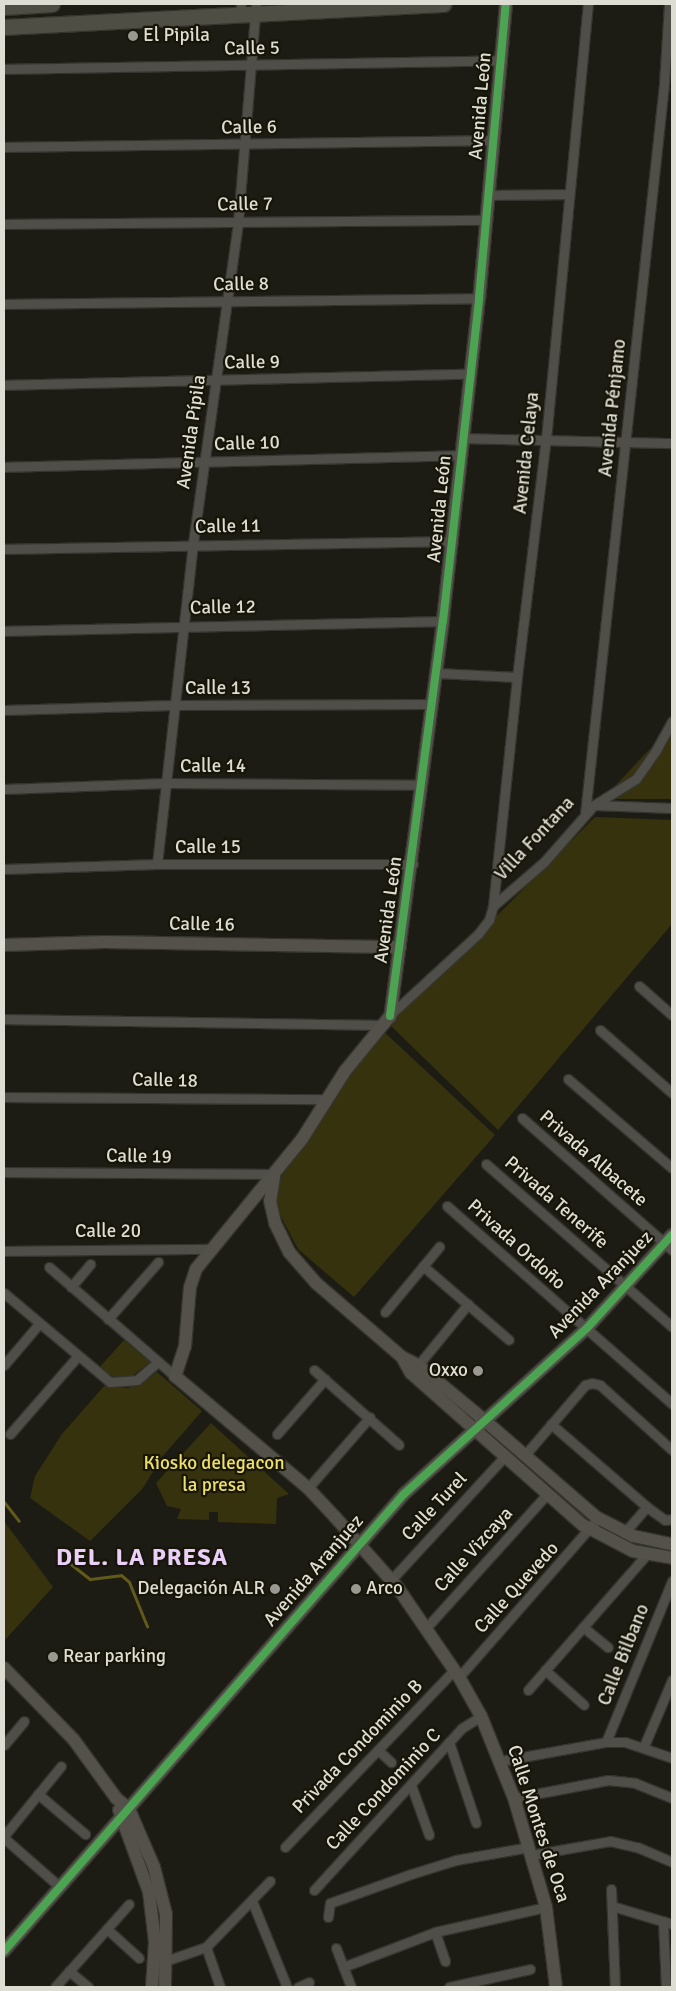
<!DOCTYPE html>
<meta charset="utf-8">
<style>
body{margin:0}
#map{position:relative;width:676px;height:1991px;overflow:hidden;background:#1c1c14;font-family:Signika,sans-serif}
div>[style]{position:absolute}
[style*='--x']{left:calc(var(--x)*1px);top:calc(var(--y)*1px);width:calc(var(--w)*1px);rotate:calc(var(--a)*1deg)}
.green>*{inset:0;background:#36320d}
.stream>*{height:3px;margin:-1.5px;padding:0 1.5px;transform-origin:1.5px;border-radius:1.5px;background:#625a19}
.roads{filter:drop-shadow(1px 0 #35352f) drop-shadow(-1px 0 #35352f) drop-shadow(0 1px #35352f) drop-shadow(0 -1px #35352f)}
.street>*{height:9px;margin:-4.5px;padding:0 4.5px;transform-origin:4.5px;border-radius:4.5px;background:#4f4e49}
.secondary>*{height:12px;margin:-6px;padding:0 6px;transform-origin:6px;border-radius:6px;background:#535149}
.primary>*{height:15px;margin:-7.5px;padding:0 7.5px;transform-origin:7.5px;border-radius:7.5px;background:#4f4e44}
.cycleway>*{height:8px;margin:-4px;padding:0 4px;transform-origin:4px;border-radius:4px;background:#4ca352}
.dots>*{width:14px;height:14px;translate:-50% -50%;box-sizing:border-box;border:2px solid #171508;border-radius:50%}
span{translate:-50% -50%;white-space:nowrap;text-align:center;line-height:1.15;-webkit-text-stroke:4.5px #171508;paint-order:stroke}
.poi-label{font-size:19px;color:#deddd4}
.left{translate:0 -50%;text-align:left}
.right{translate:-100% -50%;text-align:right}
.street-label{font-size:19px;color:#deddd4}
.park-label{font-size:19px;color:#efe068}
.district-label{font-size:24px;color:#ead0f8;font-weight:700;letter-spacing:1px}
.frame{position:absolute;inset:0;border:5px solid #deddd4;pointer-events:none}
</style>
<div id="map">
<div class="green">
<i style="clip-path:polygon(672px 725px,672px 799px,603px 799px)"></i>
<i style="clip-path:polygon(595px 817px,672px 820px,672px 924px,498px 1130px,389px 1024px)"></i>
<i style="clip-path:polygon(383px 1031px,495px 1135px,354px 1297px,298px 1249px,277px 1209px,274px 1195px,278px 1181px,319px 1122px,336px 1091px)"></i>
<i style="clip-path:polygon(124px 1340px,150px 1362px,131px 1377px,116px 1377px,102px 1372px,98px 1369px)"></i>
<i style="clip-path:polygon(157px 1372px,202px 1411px,162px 1457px,143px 1488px,90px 1541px,30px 1498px,35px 1476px,62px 1434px,105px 1385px,128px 1388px,143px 1383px)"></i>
<i style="clip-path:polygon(211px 1423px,289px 1494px,277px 1498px,276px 1524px,218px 1522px,218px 1512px,209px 1512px,209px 1520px,177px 1519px,181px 1509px,167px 1506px,156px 1483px)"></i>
<i style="clip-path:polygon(4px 1521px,53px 1587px,4px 1641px)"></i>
</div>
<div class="stream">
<i style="--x:4;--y:1502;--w:24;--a:52"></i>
<i style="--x:68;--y:1562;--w:28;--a:38"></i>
<i style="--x:90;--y:1579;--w:31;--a:-7"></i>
<i style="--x:121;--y:1575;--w:11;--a:41"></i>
<i style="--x:129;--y:1582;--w:48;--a:67.8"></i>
</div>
<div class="roads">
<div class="street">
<i style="--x:240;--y:15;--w:11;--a:-85"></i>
<i style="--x:4;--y:69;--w:498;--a:-1"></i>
<i style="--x:4;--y:147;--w:490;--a:-0.8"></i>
<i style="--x:489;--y:195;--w:79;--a:-0.7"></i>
<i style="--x:4;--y:224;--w:482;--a:-0.5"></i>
<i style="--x:4;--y:304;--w:475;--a:-0.7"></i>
<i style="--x:4;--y:385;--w:466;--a:-1.4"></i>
<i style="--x:464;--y:438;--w:208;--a:1.4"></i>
<i style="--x:4;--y:467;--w:458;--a:-1.5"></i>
<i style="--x:4;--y:549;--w:449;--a:-1"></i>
<i style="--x:4;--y:631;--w:439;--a:-1.3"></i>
<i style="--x:437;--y:673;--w:80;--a:2.9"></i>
<i style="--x:4;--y:710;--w:169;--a:-1.7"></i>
<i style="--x:173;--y:705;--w:259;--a:-0.2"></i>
<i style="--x:4;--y:789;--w:161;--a:-2.1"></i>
<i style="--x:165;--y:783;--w:257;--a:0.4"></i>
<i style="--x:595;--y:805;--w:77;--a:2.2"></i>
<i style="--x:585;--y:814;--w:734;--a:-83.82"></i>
<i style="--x:664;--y:84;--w:80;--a:-86.4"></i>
<i style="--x:157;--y:864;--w:323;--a:-83.6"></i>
<i style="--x:193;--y:543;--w:324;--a:-82"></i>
<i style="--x:238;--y:222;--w:219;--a:-85.3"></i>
<i style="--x:4;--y:869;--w:153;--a:-1.9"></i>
<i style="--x:157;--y:864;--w:256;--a:0"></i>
<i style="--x:493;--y:906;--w:230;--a:-84"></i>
<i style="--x:517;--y:677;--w:240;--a:-83.1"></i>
<i style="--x:546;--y:439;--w:437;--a:-84.5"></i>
<i style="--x:639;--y:986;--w:44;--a:41.3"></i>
<i style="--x:390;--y:1015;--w:120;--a:-42.6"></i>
<i style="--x:478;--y:934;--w:18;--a:-52"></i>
<i style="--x:489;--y:920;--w:15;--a:-74"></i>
<i style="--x:493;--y:906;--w:67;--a:-40.8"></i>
<i style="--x:544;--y:862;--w:76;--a:-48.7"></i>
<i style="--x:594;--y:805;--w:49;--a:-31.8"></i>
<i style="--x:636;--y:779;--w:33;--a:-55"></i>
<i style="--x:655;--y:752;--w:35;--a:-61"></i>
<i style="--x:4;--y:1019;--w:377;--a:0.9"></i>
<i style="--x:600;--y:1030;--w:96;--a:41.2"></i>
<i style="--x:568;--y:1079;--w:137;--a:40.6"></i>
<i style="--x:4;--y:1097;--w:322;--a:0.4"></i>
<i style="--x:522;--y:1118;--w:200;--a:41.3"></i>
<i style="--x:486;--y:1164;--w:247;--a:41.2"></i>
<i style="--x:4;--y:1172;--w:271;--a:0.4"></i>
<i style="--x:447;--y:1206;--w:300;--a:41.3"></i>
<i style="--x:4;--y:1251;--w:208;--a:-0.6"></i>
<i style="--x:423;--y:1266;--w:113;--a:40.7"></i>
<i style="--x:49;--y:1267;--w:167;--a:40.9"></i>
<i style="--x:71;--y:1287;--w:30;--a:-50"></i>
<i style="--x:4;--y:1293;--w:138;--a:40"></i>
<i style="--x:110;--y:1382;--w:27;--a:-4"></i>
<i style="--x:137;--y:1380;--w:28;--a:-41"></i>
<i style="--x:385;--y:1312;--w:85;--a:-50.3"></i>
<i style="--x:108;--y:1319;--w:76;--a:-48.7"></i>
<i style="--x:4;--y:1365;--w:54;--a:-49.5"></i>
<i style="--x:415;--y:1369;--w:84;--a:-50.8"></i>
<i style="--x:314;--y:1370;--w:113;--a:41.4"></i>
<i style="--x:551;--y:1424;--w:127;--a:40.8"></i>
<i style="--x:647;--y:1507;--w:22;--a:36"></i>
<i style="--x:665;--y:1520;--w:7;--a:-8"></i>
<i style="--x:10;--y:1434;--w:102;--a:-49"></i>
<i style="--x:277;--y:1434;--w:73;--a:-48.9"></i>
<i style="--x:524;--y:1456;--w:94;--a:-49.3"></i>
<i style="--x:585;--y:1385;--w:7;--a:-16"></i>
<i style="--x:592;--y:1383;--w:8;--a:14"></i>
<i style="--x:600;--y:1385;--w:97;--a:42.1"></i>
<i style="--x:308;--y:1488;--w:94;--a:-48.9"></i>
<i style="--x:624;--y:1533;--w:35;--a:-49"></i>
<i style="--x:391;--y:1580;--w:167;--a:-47.4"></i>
<i style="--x:583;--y:1627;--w:32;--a:39"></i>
<i style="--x:426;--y:1628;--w:181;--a:-47.9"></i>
<i style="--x:545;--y:1670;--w:52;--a:41.9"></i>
<i style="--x:459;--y:1677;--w:211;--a:-48.8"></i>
<i style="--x:528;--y:1690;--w:181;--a:-48.8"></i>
<i style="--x:449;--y:1742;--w:85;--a:71.6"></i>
<i style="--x:606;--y:1742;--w:174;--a:-67.7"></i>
<i style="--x:4;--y:1745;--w:31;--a:-50"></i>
<i style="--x:644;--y:1746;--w:72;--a:-67"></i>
<i style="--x:378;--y:1750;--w:18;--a:43"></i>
<i style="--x:500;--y:1761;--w:108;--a:-10.2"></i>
<i style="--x:606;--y:1742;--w:19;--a:0"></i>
<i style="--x:625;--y:1742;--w:50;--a:18.8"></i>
<i style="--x:411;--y:1785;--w:53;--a:70.2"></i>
<i style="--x:38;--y:1794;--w:62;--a:40.4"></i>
<i style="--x:514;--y:1798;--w:96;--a:-10.8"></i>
<i style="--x:608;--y:1780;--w:27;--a:6"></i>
<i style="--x:635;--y:1783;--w:40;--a:22"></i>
<i style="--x:4;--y:1836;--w:90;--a:-50.8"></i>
<i style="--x:4;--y:1838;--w:74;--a:41.2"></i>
<i style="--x:285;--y:1847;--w:245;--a:-46.3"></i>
<i style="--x:531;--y:1855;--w:80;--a:-10"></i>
<i style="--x:610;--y:1841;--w:28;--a:13"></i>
<i style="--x:637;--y:1847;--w:38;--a:23"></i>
<i style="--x:611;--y:1889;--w:98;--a:87.7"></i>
<i style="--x:314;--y:1890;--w:219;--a:-47.6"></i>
<i style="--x:462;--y:1728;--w:22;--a:-32"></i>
<i style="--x:252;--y:1901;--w:93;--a:67.9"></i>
<i style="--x:612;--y:1906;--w:63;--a:16.7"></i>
<i style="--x:328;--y:1917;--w:14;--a:-82"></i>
<i style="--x:330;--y:1903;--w:86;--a:-19.7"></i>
<i style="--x:411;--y:1874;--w:47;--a:-17.3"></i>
<i style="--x:456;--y:1860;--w:74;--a:-10.1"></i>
<i style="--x:663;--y:1921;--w:66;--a:87.4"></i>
<i style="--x:107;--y:1929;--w:43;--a:42.2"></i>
<i style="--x:435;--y:1932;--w:31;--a:71"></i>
<i style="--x:206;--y:1947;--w:42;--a:70.7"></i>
<i style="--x:336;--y:1948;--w:42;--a:69"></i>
<i style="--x:168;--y:1960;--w:40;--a:-18.9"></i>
<i style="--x:206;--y:1947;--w:92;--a:-45.9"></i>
<i style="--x:343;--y:1967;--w:98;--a:-20.8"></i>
<i style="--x:435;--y:1932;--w:114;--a:-12.7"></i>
<i style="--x:69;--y:1971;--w:25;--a:40"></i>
<i style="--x:55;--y:1987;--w:111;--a:-48.3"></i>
<i style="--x:298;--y:1987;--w:12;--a:-24"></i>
<i style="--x:449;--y:1987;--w:83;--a:-12.5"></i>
</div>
<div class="secondary">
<i style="--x:506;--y:4;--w:295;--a:95.2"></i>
<i style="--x:479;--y:298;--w:325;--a:96.4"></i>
<i style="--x:443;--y:621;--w:399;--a:97.6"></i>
<i style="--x:390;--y:1016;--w:71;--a:129.3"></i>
<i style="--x:345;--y:1071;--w:80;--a:122.3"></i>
<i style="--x:302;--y:1139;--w:168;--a:129.2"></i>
<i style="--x:196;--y:1269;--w:19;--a:108"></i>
<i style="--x:190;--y:1287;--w:59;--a:94.8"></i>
<i style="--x:185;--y:1346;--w:32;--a:108"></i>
<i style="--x:175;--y:1376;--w:174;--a:40.1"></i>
<i style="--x:308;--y:1488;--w:40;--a:47"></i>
<i style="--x:335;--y:1517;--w:95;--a:48.4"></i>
<i style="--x:398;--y:1588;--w:108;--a:55.6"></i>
<i style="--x:459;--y:1677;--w:45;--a:60.6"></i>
<i style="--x:481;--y:1716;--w:88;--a:68.1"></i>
<i style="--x:514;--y:1798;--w:114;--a:73.6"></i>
<i style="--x:546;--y:1907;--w:81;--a:82.9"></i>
<i style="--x:4;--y:945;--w:101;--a:-1.7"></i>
<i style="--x:105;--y:942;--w:295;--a:1"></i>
<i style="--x:274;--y:1177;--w:24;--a:99"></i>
<i style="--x:270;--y:1201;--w:23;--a:77"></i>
<i style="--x:275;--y:1223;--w:32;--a:64"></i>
<i style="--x:289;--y:1252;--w:41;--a:48.9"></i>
<i style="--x:316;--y:1283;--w:113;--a:40.7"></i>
<i style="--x:402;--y:1357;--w:18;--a:27"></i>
<i style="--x:418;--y:1365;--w:85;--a:39.7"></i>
<i style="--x:483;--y:1419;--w:150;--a:40.9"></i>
<i style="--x:596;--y:1517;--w:42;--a:27.2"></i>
<i style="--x:633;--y:1536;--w:40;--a:12"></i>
<i style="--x:402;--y:1357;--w:18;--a:61"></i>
<i style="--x:411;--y:1373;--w:230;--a:41.5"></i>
<i style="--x:583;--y:1525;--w:56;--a:27.5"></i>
<i style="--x:633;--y:1551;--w:40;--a:10"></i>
<i style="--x:4;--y:1668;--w:100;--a:45.8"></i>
<i style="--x:74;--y:1740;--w:72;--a:54.1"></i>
<i style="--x:116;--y:1798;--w:17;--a:40"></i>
<i style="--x:129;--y:1809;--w:63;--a:66.7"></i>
<i style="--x:154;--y:1867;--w:49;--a:75.7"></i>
<i style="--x:166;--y:1914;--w:73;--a:90.8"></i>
<i style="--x:119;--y:1810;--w:87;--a:69.9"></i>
<i style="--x:149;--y:1892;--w:50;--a:83.2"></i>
<i style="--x:155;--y:1942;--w:45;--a:93.8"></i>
<i style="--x:4;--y:1951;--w:607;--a:-48.81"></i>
<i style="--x:404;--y:1494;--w:247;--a:-42.2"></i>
<i style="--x:587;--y:1328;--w:126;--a:-47.6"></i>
</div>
<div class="primary">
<i style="--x:4;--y:7;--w:48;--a:-3.6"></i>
<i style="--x:4;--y:27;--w:440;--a:-3"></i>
</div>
</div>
<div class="cycleway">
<i style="--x:390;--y:1016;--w:399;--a:-82.4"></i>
<i style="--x:443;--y:621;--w:325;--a:-83.6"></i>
<i style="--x:479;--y:298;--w:295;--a:-84.8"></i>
<i style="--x:4;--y:1951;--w:607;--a:-48.81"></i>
<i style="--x:404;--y:1494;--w:247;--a:-42.2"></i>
<i style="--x:587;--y:1328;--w:126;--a:-47.6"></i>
</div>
<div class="dots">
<i style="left:133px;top:36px;background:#9a9991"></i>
<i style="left:478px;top:1371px;background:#9a9991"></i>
<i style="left:275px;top:1589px;background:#9a9991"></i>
<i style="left:356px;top:1589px;background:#9a9991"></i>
<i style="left:53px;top:1657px;background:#9a9991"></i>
</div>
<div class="poi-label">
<span class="left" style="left:143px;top:36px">El Pipila</span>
<span class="right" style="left:468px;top:1371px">Oxxo</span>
<span class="right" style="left:265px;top:1589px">Delegación ALR</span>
<span class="left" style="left:366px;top:1589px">Arco</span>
<span class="left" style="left:63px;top:1657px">Rear parking</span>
</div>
<div class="street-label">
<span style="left:252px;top:49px;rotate:-1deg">Calle 5</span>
<span style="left:481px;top:106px;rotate:-85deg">Avenida León</span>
<span style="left:249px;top:128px;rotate:-1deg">Calle 6</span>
<span style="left:245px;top:205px;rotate:-1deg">Calle 7</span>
<span style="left:241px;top:285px;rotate:-1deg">Calle 8</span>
<span style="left:252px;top:363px;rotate:-1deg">Calle 9</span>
<span style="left:613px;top:408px;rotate:-84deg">Avenida Pénjamo</span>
<span style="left:192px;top:432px;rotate:-82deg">Avenida Pípila</span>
<span style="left:247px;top:444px;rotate:-2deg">Calle 10</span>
<span style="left:527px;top:453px;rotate:-84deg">Avenida Celaya</span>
<span style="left:440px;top:509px;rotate:-84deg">Avenida León</span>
<span style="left:228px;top:527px;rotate:-1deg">Calle 11</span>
<span style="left:223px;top:608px;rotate:-1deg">Calle 12</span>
<span style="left:218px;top:689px">Calle 13</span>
<span style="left:213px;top:767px">Calle 14</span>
<span style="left:535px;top:839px;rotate:-47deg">Villa Fontana</span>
<span style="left:208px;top:848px">Calle 15</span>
<span style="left:389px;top:910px;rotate:-82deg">Avenida León</span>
<span style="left:202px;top:925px;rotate:1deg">Calle 16</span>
<span style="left:165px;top:1081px;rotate:1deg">Calle 18</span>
<span style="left:139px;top:1157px;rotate:1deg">Calle 19</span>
<span style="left:593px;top:1159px;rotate:41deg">Privada Albacete</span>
<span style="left:556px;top:1203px;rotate:41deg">Privada Tenerife</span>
<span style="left:108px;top:1232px">Calle 20</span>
<span style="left:516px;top:1245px;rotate:42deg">Privada Ordoño</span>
<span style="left:601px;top:1285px;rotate:-46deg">Avenida Aranjuez</span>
<span style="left:435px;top:1507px;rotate:-47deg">Calle Turel</span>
<span style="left:474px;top:1550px;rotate:-48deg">Calle Vizcaya</span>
<span style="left:314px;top:1571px;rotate:-49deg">Avenida Aranjuez</span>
<span style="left:517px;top:1588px;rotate:-48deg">Calle Quevedo</span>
<span style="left:624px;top:1655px;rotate:-68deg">Calle Bilbano</span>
<span style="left:358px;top:1747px;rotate:-46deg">Privada Condominio B</span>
<span style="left:384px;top:1790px;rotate:-47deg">Calle Condominio C</span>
<span style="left:538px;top:1824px;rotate:72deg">Calle Montes de Oca</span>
</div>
<div class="park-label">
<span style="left:214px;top:1475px">Kiosko delegacon<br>la presa</span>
</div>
<div class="district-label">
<span style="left:142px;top:1558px">DEL. LA PRESA</span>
</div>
<div class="frame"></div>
</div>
